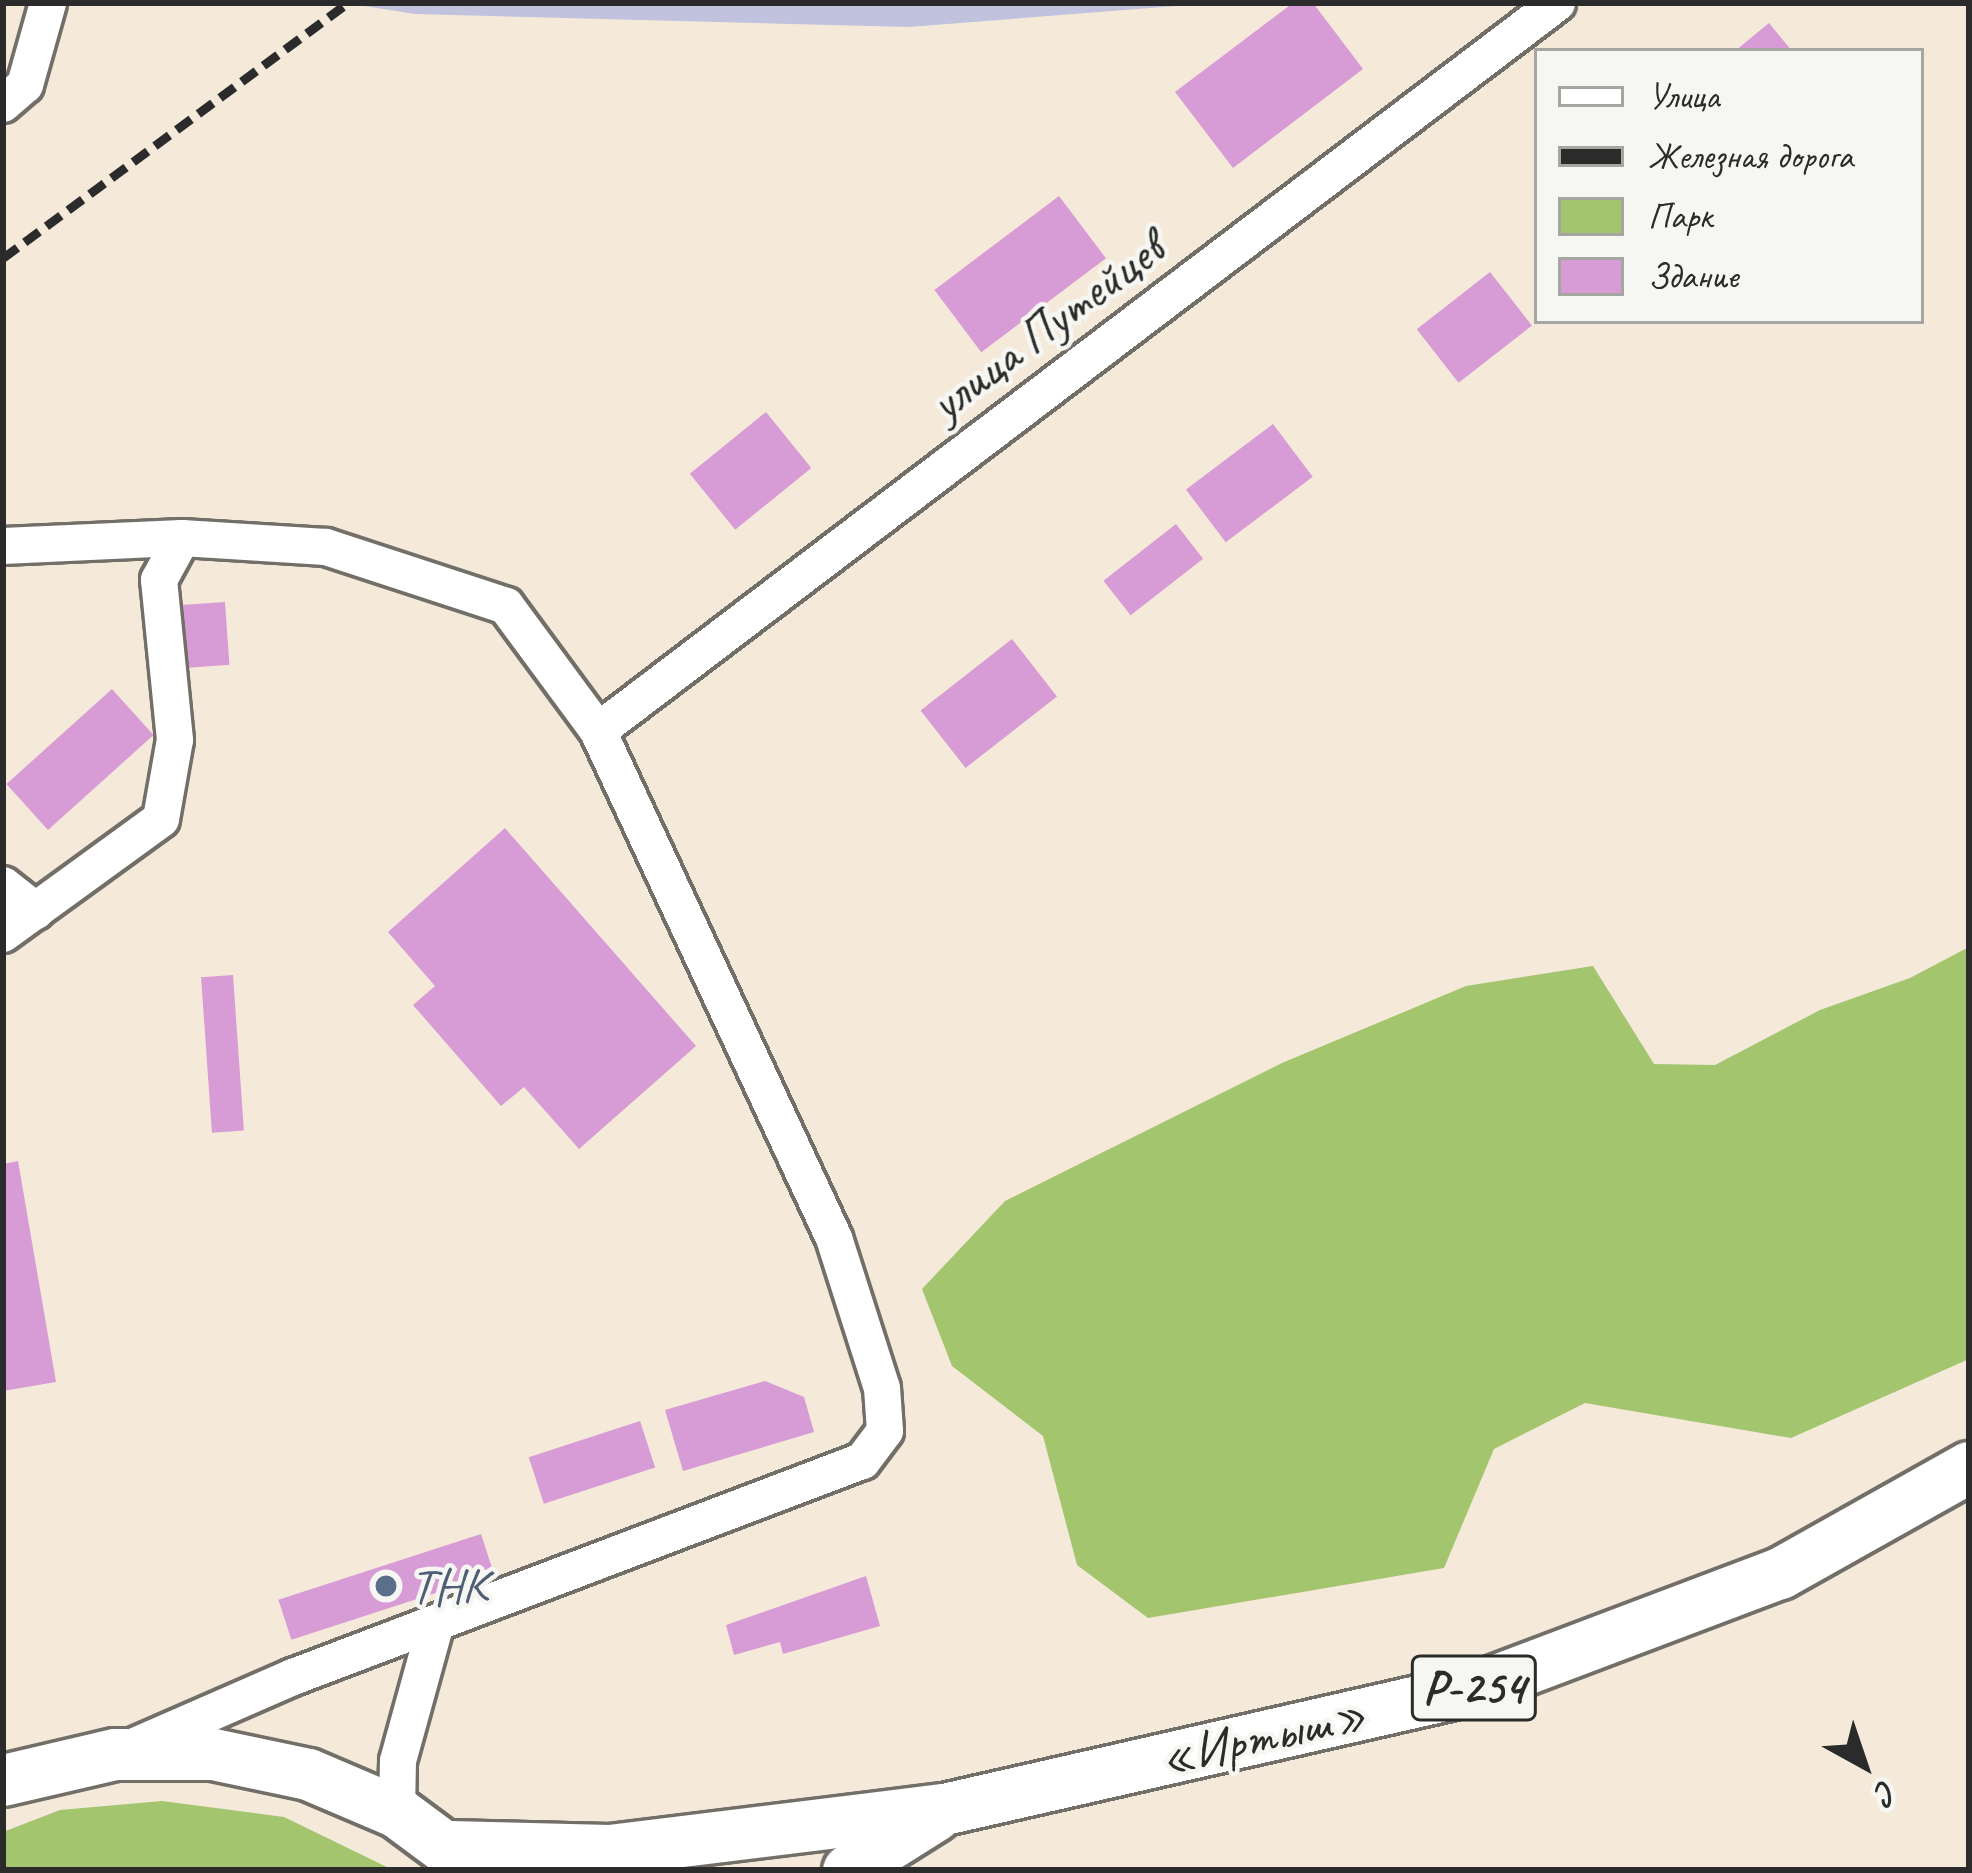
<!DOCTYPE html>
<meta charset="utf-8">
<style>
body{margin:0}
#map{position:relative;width:1972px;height:1873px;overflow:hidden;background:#f5e9da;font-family:Caveat,sans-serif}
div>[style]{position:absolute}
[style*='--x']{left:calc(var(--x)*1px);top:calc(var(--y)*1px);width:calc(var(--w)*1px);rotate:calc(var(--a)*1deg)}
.industrial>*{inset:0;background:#c1c2dd}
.green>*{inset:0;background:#a2c56e}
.building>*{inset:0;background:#d79bd5;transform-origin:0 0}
.roads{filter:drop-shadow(3px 0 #726e68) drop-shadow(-3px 0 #726e68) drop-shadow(0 3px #726e68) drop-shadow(0 -3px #726e68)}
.minor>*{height:36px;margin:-18px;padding:0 18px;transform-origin:18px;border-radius:18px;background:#fff}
.highway>*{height:51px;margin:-25.5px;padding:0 25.5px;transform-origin:25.5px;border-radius:25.5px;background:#fff}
.rail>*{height:9px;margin-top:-4.5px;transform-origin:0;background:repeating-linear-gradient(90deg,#2b2b2b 0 18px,transparent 0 27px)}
.dots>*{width:33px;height:33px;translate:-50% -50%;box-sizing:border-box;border:6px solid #f6f6f2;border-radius:50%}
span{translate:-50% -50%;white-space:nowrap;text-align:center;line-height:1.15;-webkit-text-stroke:9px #f6f6f2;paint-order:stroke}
.shield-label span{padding:3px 9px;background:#f6f6f2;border:3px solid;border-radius:9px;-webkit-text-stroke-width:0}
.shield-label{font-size:48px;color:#2b2b2b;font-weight:700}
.street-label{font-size:51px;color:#2b2b2b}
.service-label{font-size:51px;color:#4e5e75}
.left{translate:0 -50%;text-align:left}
.frame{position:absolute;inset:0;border:6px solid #2b2b2b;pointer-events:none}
.legend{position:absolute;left:1534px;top:48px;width:390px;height:276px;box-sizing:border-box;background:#f6f6f2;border:3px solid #a5a5a2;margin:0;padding:15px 21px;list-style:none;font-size:36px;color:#2b2b2b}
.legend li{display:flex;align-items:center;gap:24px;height:60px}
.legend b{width:60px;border:3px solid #a5a5a2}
.north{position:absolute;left:1804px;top:1705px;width:120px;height:120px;-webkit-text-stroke:9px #f6f6f2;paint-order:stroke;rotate:140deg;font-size:33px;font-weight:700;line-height:48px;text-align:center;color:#2b2b2b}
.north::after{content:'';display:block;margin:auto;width:42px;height:54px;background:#2b2b2b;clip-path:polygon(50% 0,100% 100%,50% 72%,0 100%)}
</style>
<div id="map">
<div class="industrial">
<i style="clip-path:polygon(345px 3px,1214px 3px,909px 27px,415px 14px)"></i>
</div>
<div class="green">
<i style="clip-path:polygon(1969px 947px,1969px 1359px,1791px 1438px,1585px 1403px,1494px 1449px,1444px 1568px,1148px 1618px,1077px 1565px,1043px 1436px,952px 1366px,922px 1289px,1005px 1201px,1282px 1063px,1466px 986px,1593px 966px,1654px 1064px,1715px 1065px,1820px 1010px,1910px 978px)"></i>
<i style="clip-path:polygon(162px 1801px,284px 1817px,393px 1870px,3px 1870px,3px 1832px,60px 1810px)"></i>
</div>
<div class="building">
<i style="clip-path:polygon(1293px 3px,1313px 3px,1363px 69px,1233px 168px,1175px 92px)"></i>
<i style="clip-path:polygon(1769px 23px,1792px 51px,1735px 51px)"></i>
<i style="left:1059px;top:196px;width:78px;height:156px;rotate:53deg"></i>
<i style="left:1490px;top:272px;width:68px;height:93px;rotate:52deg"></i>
<i style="left:766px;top:412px;width:72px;height:98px;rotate:51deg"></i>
<i style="left:1273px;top:424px;width:66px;height:109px;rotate:53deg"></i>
<i style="left:1176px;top:524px;width:44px;height:92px;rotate:52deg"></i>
<i style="left:225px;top:602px;width:63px;height:44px;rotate:86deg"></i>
<i style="left:1012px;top:639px;width:73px;height:116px;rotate:52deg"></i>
<i style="left:112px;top:689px;width:62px;height:142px;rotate:48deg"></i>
<i style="clip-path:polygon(505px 828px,696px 1046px,579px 1149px,524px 1087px,501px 1106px,413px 1005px,435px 986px,388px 932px)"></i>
<i style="left:233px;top:975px;width:156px;height:32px;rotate:86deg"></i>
<i style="clip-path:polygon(18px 1161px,56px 1382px,3px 1391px,3px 1164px)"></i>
<i style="clip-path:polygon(765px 1381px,804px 1397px,814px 1432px,683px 1471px,665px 1410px)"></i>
<i style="left:640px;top:1421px;width:49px;height:117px;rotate:72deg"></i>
<i style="left:481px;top:1534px;width:42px;height:213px;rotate:72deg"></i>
<i style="clip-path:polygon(866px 1576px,880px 1626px,783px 1654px,780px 1642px,734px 1655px,726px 1625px)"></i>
</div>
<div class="roads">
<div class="minor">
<i style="--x:3;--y:104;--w:29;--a:-41"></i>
<i style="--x:25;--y:85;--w:85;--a:-74.3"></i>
<i style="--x:3;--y:546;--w:179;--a:-2.6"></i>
<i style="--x:182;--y:538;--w:144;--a:3.6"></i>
<i style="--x:326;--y:547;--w:189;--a:18.1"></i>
<i style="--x:506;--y:606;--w:155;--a:53.6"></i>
<i style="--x:598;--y:731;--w:559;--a:65.04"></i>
<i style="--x:834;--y:1238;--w:157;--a:72.3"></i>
<i style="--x:882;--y:1388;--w:43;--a:86"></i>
<i style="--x:885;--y:1431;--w:38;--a:127"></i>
<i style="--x:862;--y:1461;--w:609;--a:159.21"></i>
<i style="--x:293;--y:1677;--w:172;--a:156.4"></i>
<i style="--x:598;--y:731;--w:1204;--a:-37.2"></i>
<i style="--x:3;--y:885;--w:42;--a:38.2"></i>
<i style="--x:3;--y:934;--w:195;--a:-36"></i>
<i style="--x:161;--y:819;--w:80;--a:-80"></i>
<i style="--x:175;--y:740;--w:161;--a:-95.7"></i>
<i style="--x:159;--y:580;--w:48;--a:-61.3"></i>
<i style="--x:397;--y:1812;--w:51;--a:-88.9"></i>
<i style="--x:398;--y:1761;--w:143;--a:-74.6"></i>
</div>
<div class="highway">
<i style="--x:3;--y:1780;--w:115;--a:-13.1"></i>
<i style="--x:115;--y:1754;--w:98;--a:0"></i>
<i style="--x:213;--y:1754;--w:97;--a:11.9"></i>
<i style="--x:308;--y:1774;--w:97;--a:23.1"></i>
<i style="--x:397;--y:1812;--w:97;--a:36.6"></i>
<i style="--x:449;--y:1846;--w:160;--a:1.4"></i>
<i style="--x:609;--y:1850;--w:337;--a:-7"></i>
<i style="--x:944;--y:1809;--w:545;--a:-12.84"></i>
<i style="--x:1475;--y:1688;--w:326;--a:-20.7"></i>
<i style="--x:1780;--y:1573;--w:217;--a:-29.3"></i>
<i style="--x:848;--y:1870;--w:102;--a:-32.1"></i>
</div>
</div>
<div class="rail">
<i style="--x:3;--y:258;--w:429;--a:-36.5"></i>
</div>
<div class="dots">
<i style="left:386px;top:1586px;background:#5c6f8a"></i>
</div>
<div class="shield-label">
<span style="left:1474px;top:1688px">Р-254</span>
</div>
<div class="street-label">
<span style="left:1046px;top:326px;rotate:-37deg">улица Путейцев</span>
<span style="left:1263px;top:1736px;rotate:-13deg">«Иртыш»</span>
</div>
<div class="service-label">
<span class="left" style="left:410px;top:1586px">ТНК</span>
</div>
<div class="frame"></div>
<ul class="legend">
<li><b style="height:15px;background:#fff"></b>Улица</li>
<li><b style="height:15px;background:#2b2b2b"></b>Железная дорога</li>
<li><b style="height:33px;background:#a2c56e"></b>Парк</li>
<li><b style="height:33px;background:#d79bd5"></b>Здание</li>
</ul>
<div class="north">С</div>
</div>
